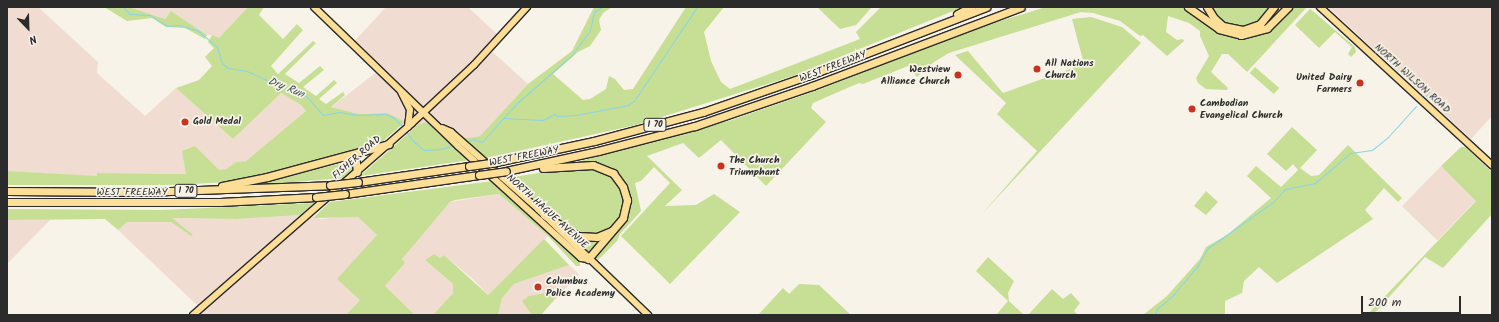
<!DOCTYPE html>
<style>
body{margin:0}
#map{position:relative;width:1499px;height:322px;overflow:hidden;background:#f7f3e8;font-family:Kalam,sans-serif}
div>[style]{position:absolute}
[style*='--x']{left:calc(var(--x)*1px);top:calc(var(--y)*1px);width:calc(var(--w)*1px);rotate:calc(var(--a)*1deg)}
.built>*{inset:0;background:#f0dcd0;transform-origin:0 0}
.green>*{inset:0;background:#c6df95;transform-origin:0 0}
.stream>*{height:1px;margin:-0.5px;padding:0 0.5px;transform-origin:0.5px;border-radius:0.5px;background:#88d5e7}
.roads{filter:drop-shadow(1px 0 #2b2b2b) drop-shadow(-1px 0 #2b2b2b) drop-shadow(0 1px #2b2b2b) drop-shadow(0 -1px #2b2b2b)}
.major>*{height:6px;margin:-3px;padding:0 3px;transform-origin:3px;border-radius:3px;background:#fdde96}
.highway>*{height:7px;margin:-3.5px;padding:0 3.5px;transform-origin:3.5px;border-radius:3.5px;background:#fdde96}
.bridges{filter:drop-shadow(1px 0 #2b2b2b) drop-shadow(-1px 0 #2b2b2b) drop-shadow(0 1px #2b2b2b) drop-shadow(0 -1px #2b2b2b)}
.highway-bridge>*{height:7px;margin:-3.5px;padding:0 3.5px;transform-origin:3.5px;border-radius:3.5px;background:#fdde96}
.dots>*{width:11px;height:11px;translate:-50% -50%;box-sizing:border-box;border:2px solid #f7f3e8;border-radius:50%}
span{translate:-50% -50%;white-space:nowrap;text-align:center;line-height:1.15;-webkit-text-stroke:3.5px #f7f3e8;paint-order:stroke}
.shield-label span{padding:1px 3px;background:#f7f3e8;border:1px solid;border-radius:3px;-webkit-text-stroke-width:0}
.shield-label{font-size:9px;color:#2b2b2b;font-weight:700}
.poi-label{font-size:10px;color:#2b2b2b;font-weight:700}
.left{translate:0 -50%;text-align:left}
.right{translate:-100% -50%;text-align:right}
.street-label{font-size:10px;color:#2b2b2b}
.water-label{font-size:11px;color:#42565a;font-style:italic}
.frame{position:absolute;inset:0;border:8px solid #2b2b2b;pointer-events:none}
.north{position:absolute;left:8px;top:8px;width:40px;height:40px;-webkit-text-stroke:3px #f7f3e8;paint-order:stroke;rotate:157deg;font-size:11px;font-weight:700;line-height:16px;text-align:center;color:#2b2b2b}
.north::after{content:'';display:block;margin:auto;width:14px;height:18px;background:#2b2b2b;clip-path:polygon(50% 0,100% 100%,50% 72%,0 100%)}
.scale{position:absolute;left:1361px;top:296px;width:100px;height:18px;box-sizing:border-box;border:2px solid #2b2b2b;border-top:0;padding-left:5px;font-size:12px;line-height:14px;white-space:nowrap;color:#2b2b2b;-webkit-text-stroke:3px #f7f3e8;paint-order:stroke}
</style>
<div id="map">
<div class="built">
<i style="clip-path:polygon(7px 7px,38px 7px,98px 62px,97px 73px,145px 116px,176px 88px,233px 139px,281px 93px,301px 105px,306px 111px,246px 161px,236px 162px,226px 169px,186px 174px,97px 173px,98px 177px,7px 171px)"></i>
<i style="clip-path:polygon(129px 7px,248px 7px,218px 39px,213px 35px,207px 35px,171px 11px,165px 19px)"></i>
<i style="clip-path:polygon(386px 7px,468px 7px,498px 35px,487px 47px,528px 84px,480px 136px,448px 141px,428px 122px,419px 124px,413px 130px,387px 113px,359px 114px,331px 107px,378px 71px,352px 44px)"></i>
<i style="clip-path:polygon(1328px 7px,1492px 7px,1492px 116px,1471px 139px)"></i>
<i style="left:1441px;top:166px;width:49px;height:56px;rotate:44deg"></i>
<i style="clip-path:polygon(499px 194px,548px 236px,488px 295px,474px 280px,444px 255px,440px 258px,434px 254px,425px 260px,453px 284px,453px 293px,433px 315px,415px 315px,385px 286px,405px 263px,401px 259px,450px 202px)"></i>
<i style="clip-path:polygon(300px 215px,321px 219px,352px 215px,358px 217px,377px 235px,360px 300px,346px 315px,190px 315px,199px 307px,118px 230px,127px 222px,171px 222px,191px 236px,171px 218px,236px 219px)"></i>
<i style="clip-path:polygon(51px 219px,7px 264px,7px 220px)"></i>
<i style="clip-path:polygon(569px 265px,579px 274px,541px 315px,498px 315px,502px 298px,514px 284px)"></i>
</div>
<div class="green">
<i style="clip-path:polygon(104px 7px,129px 7px,165px 19px,171px 11px,207px 35px,205px 39px,185px 28px,166px 27px,152px 18px,127px 21px)"></i>
<i style="clip-path:polygon(248px 7px,264px 7px,259px 15px,283px 39px,297px 24px,303px 30px,271px 66px,278px 74px,313px 41px,316px 43px,285px 74px,299px 83px,320px 66px,324px 70px,303px 87px,316px 96px,334px 80px,337px 83px,319px 99px,326px 104px,343px 92px,345px 95px,331px 107px,359px 114px,387px 113px,405px 122px,381px 143px,233px 182px,168px 185px,7px 185px,7px 171px,97px 176px,97px 173px,186px 174px,182px 151px,195px 146px,219px 170px,226px 169px,236px 162px,246px 161px,306px 111px,301px 105px,281px 93px,233px 139px,176px 88px,199px 80px,212px 66px,205px 57px,214px 48px,208px 42px,212px 35px,219px 38px)"></i>
<i style="clip-path:polygon(594px 7px,612px 7px,603px 13px,599px 20px,601px 30px,590px 46px,578px 52px,553px 74px,583px 100px,590px 99px,606px 89px,609px 76px,615px 79px,624px 90px,633px 89px,686px 7px,724px 7px,704px 32px,711px 61px,721px 82px,730px 89px,860px 39px,856px 32px,881px 7px,963px 7px,793px 76px,636px 125px,486px 158px,461px 139px,480px 136px,528px 84px,572px 51px)"></i>
<i style="clip-path:polygon(817px 7px,872px 7px,856px 25px,840px 29px)"></i>
<i style="clip-path:polygon(1046px 7px,1183px 7px,1221px 33px,1242px 38px,1253px 37px,1270px 29px,1292px 7px,1307px 7px,1247px 72px,1228px 54px,1222px 54px,1211px 72px,1228px 88px,1227px 90px,1206px 89px,1198px 83px,1196px 78px,1209px 56px,1200px 36px,1200px 31px,1189px 23px,1168px 16px,1166px 32px,1177px 40px,1183px 39px,1184px 41px,1167px 56px,1143px 35px,1140px 36px,1120px 21px,1093px 13px,1081px 12px,949px 53px,934px 62px,917px 77px,908px 66px,863px 84px,859px 83px,813px 103px,811px 108px,826px 122px,766px 186px,721px 140px,699px 158px,683px 143px,647px 156px,682px 190px,665px 206px,696px 205px,714px 194px,740px 212px,670px 284px,621px 236px,670px 183px,654px 167px,641px 181px,635px 183px,641px 211px,620px 234px,617px 241px,597px 261px,593px 257px,627px 215px,620px 178px,577px 162px,732px 120px,821px 89px,974px 29px)"></i>
<i style="clip-path:polygon(1210px 7px,1268px 7px,1259px 20px,1246px 27px,1224px 23px)"></i>
<i style="clip-path:polygon(1308px 7px,1355px 47px,1356px 52px,1351px 57px,1348px 54px,1352px 47px,1335px 32px,1319px 48px,1295px 25px,1310px 9px)"></i>
<i style="clip-path:polygon(1091px 17px,1122px 27px,1141px 43px,981px 215px,1037px 151px,997px 114px,1006px 103px,955px 55px,968px 51px,1003px 93px,1084px 64px,1072px 19px)"></i>
<i style="left:1255px;top:67px;width:32px;height:8px;rotate:41deg"></i>
<i style="clip-path:polygon(428px 122px,470px 160px,360px 176px,419px 124px)"></i>
<i style="clip-path:polygon(1292px 127px,1317px 150px,1300px 168px,1311px 176px,1319px 175px,1348px 145px,1402px 198px,1398px 202px,1384px 188px,1365px 210px,1373px 219px,1277px 283px,1259px 267px,1244px 281px,1242px 293px,1225px 301px,1225px 315px,1143px 315px,1167px 296px,1200px 259px,1206px 247px,1227px 235px,1271px 198px,1247px 176px,1256px 166px,1281px 187px,1298px 170px,1293px 164px,1286px 171px,1267px 154px)"></i>
<i style="clip-path:polygon(1461px 147px,1465px 147px,1492px 172px,1492px 214px,1443px 268px,1425px 257px,1373px 315px,1367px 315px,1476px 201px,1441px 166px)"></i>
<i style="clip-path:polygon(343px 163px,350px 163px,354px 169px,344px 178px,245px 186px)"></i>
<i style="clip-path:polygon(569px 168px,596px 168px,609px 173px,616px 179px,624px 198px,623px 211px,615px 226px,599px 234px,580px 234px,563px 225px,508px 178px)"></i>
<i style="clip-path:polygon(493px 181px,580px 260px,580px 266px,576px 266px,548px 236px,499px 194px,455px 200px,450px 202px,402px 259px,405px 263px,385px 286px,415px 315px,346px 315px,360px 300px,337px 279px,377px 235px,358px 217px,313px 218px,330px 202px)"></i>
<i style="clip-path:polygon(1206px 191px,1218px 202px,1206px 215px,1194px 206px)"></i>
<i style="clip-path:polygon(314px 203px,300px 215px,236px 219px,172px 218px,193px 235px,191px 236px,171px 222px,127px 222px,118px 230px,105px 219px,7px 220px,7px 209px,162px 210px)"></i>
<i style="clip-path:polygon(568px 234px,604px 237px,590px 255px)"></i>
<i style="clip-path:polygon(544px 239px,569px 265px,514px 284px,502px 298px,498px 315px,433px 315px,453px 293px,453px 284px,425px 260px,434px 254px,440px 258px,444px 255px,488px 295px)"></i>
<i style="clip-path:polygon(988px 257px,1014px 281px,1008px 293px,1009px 301px,1024px 315px,996px 315px,1008px 301px,976px 271px)"></i>
<i style="clip-path:polygon(799px 284px,819px 285px,851px 315px,758px 315px,783px 288px,789px 294px)"></i>
<i style="clip-path:polygon(1052px 289px,1063px 299px,1071px 293px,1080px 303px,1074px 311px,1078px 315px,1028px 315px)"></i>
<i style="clip-path:polygon(562px 290px,541px 315px,532px 315px,522px 301px,529px 296px)"></i>
</div>
<div class="stream">
<i style="--x:123;--y:7;--w:10;--a:45"></i>
<i style="--x:130;--y:14;--w:20;--a:3"></i>
<i style="--x:150;--y:15;--w:20;--a:33"></i>
<i style="--x:167;--y:26;--w:11;--a:-5"></i>
<i style="--x:178;--y:25;--w:20;--a:15"></i>
<i style="--x:197;--y:30;--w:26;--a:40"></i>
<i style="--x:217;--y:47;--w:17;--a:73"></i>
<i style="--x:222;--y:63;--w:8;--a:40"></i>
<i style="--x:228;--y:68;--w:19;--a:9"></i>
<i style="--x:247;--y:71;--w:38;--a:25"></i>
<i style="--x:281;--y:87;--w:12;--a:9"></i>
<i style="--x:293;--y:89;--w:15;--a:28"></i>
<i style="--x:306;--y:96;--w:25;--a:48"></i>
<i style="--x:323;--y:115;--w:15;--a:-11"></i>
<i style="--x:338;--y:112;--w:21;--a:8"></i>
<i style="--x:359;--y:115;--w:26;--a:-2"></i>
<i style="--x:385;--y:114;--w:9;--a:21"></i>
<i style="--x:393;--y:117;--w:14;--a:45"></i>
<i style="--x:1426;--y:96;--w:5;--a:-53"></i>
<i style="--x:504;--y:118;--w:39;--a:3"></i>
<i style="--x:543;--y:120;--w:13;--a:-29"></i>
<i style="--x:554;--y:114;--w:4;--a:34"></i>
<i style="--x:557;--y:116;--w:19;--a:-3"></i>
<i style="--x:576;--y:115;--w:53;--a:-10.9"></i>
<i style="--x:628;--y:105;--w:7;--a:-34"></i>
<i style="--x:634;--y:101;--w:113;--a:-56.2"></i>
<i style="--x:406;--y:131;--w:11;--a:56"></i>
<i style="--x:412;--y:140;--w:16;--a:40"></i>
<i style="--x:424;--y:150;--w:17;--a:-3"></i>
<i style="--x:441;--y:149;--w:13;--a:-18"></i>
<i style="--x:466;--y:142;--w:8;--a:-23"></i>
<i style="--x:473;--y:139;--w:9;--a:18"></i>
<i style="--x:482;--y:142;--w:52;--a:-48.1"></i>
<i style="--x:517;--y:103;--w:73;--a:-41.1"></i>
<i style="--x:572;--y:55;--w:31;--a:-54"></i>
<i style="--x:590;--y:30;--w:18;--a:-77"></i>
<i style="--x:594;--y:12;--w:9;--a:-32"></i>
<i style="--x:1155;--y:315;--w:6;--a:-72"></i>
<i style="--x:1157;--y:309;--w:23;--a:-41"></i>
<i style="--x:1174;--y:294;--w:38;--a:-50"></i>
<i style="--x:1198;--y:265;--w:20;--a:-60"></i>
<i style="--x:1208;--y:248;--w:80;--a:-35.3"></i>
<i style="--x:1273;--y:202;--w:18;--a:-47"></i>
<i style="--x:1285;--y:189;--w:31;--a:-11"></i>
<i style="--x:1315;--y:183;--w:46;--a:-40.6"></i>
<i style="--x:1350;--y:153;--w:22;--a:-8"></i>
<i style="--x:1372;--y:150;--w:21;--a:-39"></i>
<i style="--x:1388;--y:137;--w:42;--a:-47.9"></i>
</div>
<div class="roads">
<div class="major">
<i style="--x:314;--y:7;--w:200;--a:44"></i>
<i style="--x:458;--y:146;--w:166;--a:42.3"></i>
<i style="--x:581;--y:258;--w:7;--a:8"></i>
<i style="--x:1320;--y:7;--w:234;--a:42.6"></i>
<i style="--x:401;--y:92;--w:20;--a:63"></i>
<i style="--x:410;--y:110;--w:17;--a:97"></i>
<i style="--x:442;--y:128;--w:10;--a:24"></i>
<i style="--x:451;--y:132;--w:116;--a:41.5"></i>
<i style="--x:538;--y:209;--w:153;--a:43.9"></i>
<i style="--x:193;--y:315;--w:291;--a:-41.2"></i>
<i style="--x:412;--y:123;--w:85;--a:-43.1"></i>
<i style="--x:474;--y:65;--w:79;--a:-47.6"></i>
</div>
<div class="highway">
<i style="--x:1188;--y:7;--w:38;--a:35"></i>
<i style="--x:1219;--y:29;--w:23;--a:15"></i>
<i style="--x:1241;--y:35;--w:27;--a:-15"></i>
<i style="--x:1267;--y:28;--w:30;--a:-45"></i>
<i style="--x:1207;--y:7;--w:13;--a:58"></i>
<i style="--x:1214;--y:18;--w:12;--a:42"></i>
<i style="--x:1223;--y:26;--w:20;--a:11"></i>
<i style="--x:1243;--y:30;--w:18;--a:-19"></i>
<i style="--x:1260;--y:24;--w:22;--a:-51"></i>
<i style="--x:957;--y:14;--w:16;--a:-27"></i>
<i style="--x:345;--y:158;--w:12;--a:24"></i>
<i style="--x:356;--y:163;--w:9;--a:84"></i>
<i style="--x:496;--y:162;--w:100;--a:-12.1"></i>
<i style="--x:594;--y:141;--w:113;--a:-14.9"></i>
<i style="--x:703;--y:112;--w:113;--a:-19.1"></i>
<i style="--x:810;--y:75;--w:189;--a:-21.1"></i>
<i style="--x:543;--y:168;--w:50;--a:-3.4"></i>
<i style="--x:593;--y:165;--w:22;--a:22"></i>
<i style="--x:613;--y:173;--w:17;--a:54"></i>
<i style="--x:623;--y:187;--w:14;--a:73"></i>
<i style="--x:627;--y:200;--w:18;--a:103"></i>
<i style="--x:623;--y:218;--w:54;--a:130.5"></i>
<i style="--x:506;--y:171;--w:94;--a:-12.3"></i>
<i style="--x:598;--y:151;--w:100;--a:-14.5"></i>
<i style="--x:695;--y:126;--w:124;--a:-18.9"></i>
<i style="--x:812;--y:86;--w:223;--a:-20.7"></i>
<i style="--x:358;--y:182;--w:112;--a:-8.2"></i>
<i style="--x:222;--y:186;--w:46;--a:-11.3"></i>
<i style="--x:267;--y:177;--w:126;--a:-15.1"></i>
<i style="--x:7;--y:191;--w:136;--a:0.4"></i>
<i style="--x:143;--y:192;--w:187;--a:-2.1"></i>
<i style="--x:345;--y:194;--w:135;--a:-8.1"></i>
<i style="--x:7;--y:202;--w:213;--a:0"></i>
<i style="--x:220;--y:202;--w:96;--a:-3"></i>
<i style="--x:544;--y:215;--w:40;--a:32"></i>
<i style="--x:578;--y:236;--w:19;--a:3"></i>
<i style="--x:597;--y:237;--w:15;--a:-23"></i>
</div>
</div>
<div class="bridges">
<div class="highway-bridge">
<i style="--x:469;--y:166;--w:27;--a:-8"></i>
<i style="--x:479;--y:175;--w:27;--a:-8"></i>
<i style="--x:330;--y:185;--w:28;--a:-6"></i>
<i style="--x:316;--y:197;--w:29;--a:-6"></i>
</div>
</div>
<div class="dots">
<i style="left:1037px;top:69px;background:#c8321e"></i>
<i style="left:958px;top:75px;background:#c8321e"></i>
<i style="left:1360px;top:83px;background:#c8321e"></i>
<i style="left:1192px;top:109px;background:#c8321e"></i>
<i style="left:185px;top:122px;background:#c8321e"></i>
<i style="left:721px;top:166px;background:#c8321e"></i>
<i style="left:538px;top:287px;background:#c8321e"></i>
</div>
<div class="shield-label">
<span style="left:655px;top:125px">I 70</span>
<span style="left:186px;top:191px">I 70</span>
</div>
<div class="poi-label">
<span class="left" style="left:1045px;top:69px">All Nations<br>Church</span>
<span class="right" style="left:950px;top:75px">Westview<br>Alliance Church</span>
<span class="right" style="left:1352px;top:83px">United Dairy<br>Farmers</span>
<span class="left" style="left:1200px;top:109px">Cambodian<br>Evangelical Church</span>
<span class="left" style="left:193px;top:122px">Gold Medal</span>
<span class="left" style="left:729px;top:166px">The Church<br>Triumphant</span>
<span class="left" style="left:546px;top:287px">Columbus<br>Police Academy</span>
</div>
<div class="street-label">
<span style="left:833px;top:67px;rotate:-21deg">WEST FREEWAY</span>
<span style="left:1412px;top:79px;rotate:42deg">NORTH WILSON ROAD</span>
<span style="left:524px;top:157px;rotate:-11deg">WEST FREEWAY</span>
<span style="left:357px;top:158px;rotate:-41deg">FISHER ROAD</span>
<span style="left:132px;top:193px">WEST FREEWAY</span>
<span style="left:547px;top:212px;rotate:42deg">NORTH HAGUE AVENUE</span>
</div>
<div class="water-label">
<span style="left:286px;top:88px;rotate:22deg">Dry Run</span>
</div>
<div class="frame"></div>
<div class="north">N</div>
<div class="scale">200 m</div>
</div>
